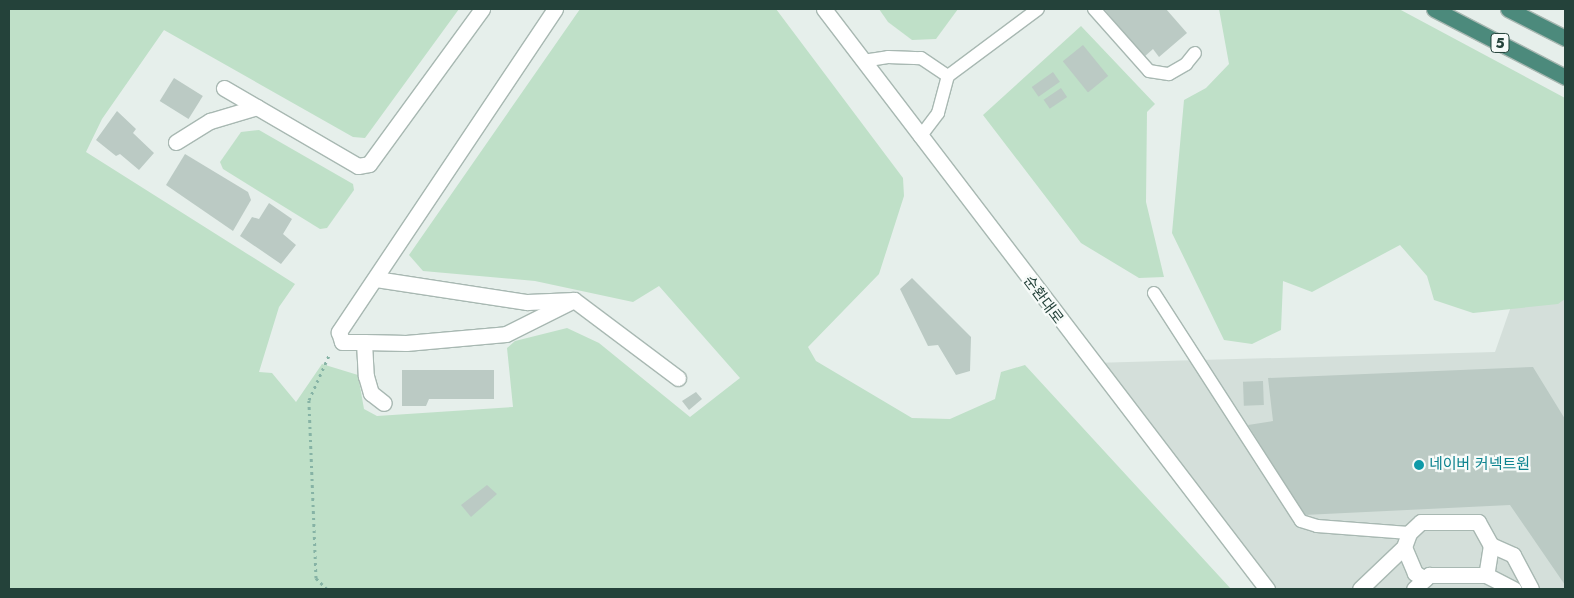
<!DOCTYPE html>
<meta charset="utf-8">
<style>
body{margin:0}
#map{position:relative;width:1574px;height:598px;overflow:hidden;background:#e6efeb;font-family:Jost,"Noto Sans KR",sans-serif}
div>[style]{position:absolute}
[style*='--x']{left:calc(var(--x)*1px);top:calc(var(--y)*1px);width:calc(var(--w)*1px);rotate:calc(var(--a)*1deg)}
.built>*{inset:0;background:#d4dfda}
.green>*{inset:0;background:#bfe0c8}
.building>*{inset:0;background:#bbcac4;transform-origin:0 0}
.path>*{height:3px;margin-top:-1.5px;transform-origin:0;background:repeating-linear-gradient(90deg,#86b3a5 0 2.5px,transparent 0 6.5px)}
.roads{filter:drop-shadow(1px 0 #a8b8b2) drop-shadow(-1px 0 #a8b8b2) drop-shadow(0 1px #a8b8b2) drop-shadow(0 -1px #a8b8b2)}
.service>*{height:12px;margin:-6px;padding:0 6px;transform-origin:6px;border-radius:6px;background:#fff}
.minor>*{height:15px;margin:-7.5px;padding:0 7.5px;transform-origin:7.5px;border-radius:7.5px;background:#fff}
.tertiary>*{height:15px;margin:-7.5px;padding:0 7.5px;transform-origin:7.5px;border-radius:7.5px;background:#fff}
.trunk>*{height:15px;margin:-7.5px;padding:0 7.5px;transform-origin:7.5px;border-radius:7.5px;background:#4c8a7c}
.dots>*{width:14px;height:14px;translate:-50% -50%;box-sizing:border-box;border:2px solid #f7fbf9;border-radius:50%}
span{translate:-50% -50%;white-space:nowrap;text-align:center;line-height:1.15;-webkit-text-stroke:4.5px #f7fbf9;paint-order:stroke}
.shield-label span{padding:1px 4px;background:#f7fbf9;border:1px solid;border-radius:4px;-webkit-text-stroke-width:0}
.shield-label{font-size:14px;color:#24423a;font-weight:700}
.street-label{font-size:15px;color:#24423a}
.culture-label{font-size:15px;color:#0d838f}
.left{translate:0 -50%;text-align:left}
.frame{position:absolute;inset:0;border:10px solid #24423a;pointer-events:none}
</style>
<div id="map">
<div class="built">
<i style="clip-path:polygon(1540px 223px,1565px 227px,1565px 589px,1267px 589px,1092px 363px,1495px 352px)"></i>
</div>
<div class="green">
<i style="clip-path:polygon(9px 9px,459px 9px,365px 138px,353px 137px,164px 30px,102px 119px,86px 152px,295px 284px,279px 307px,259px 372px,272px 373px,296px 402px,322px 364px,358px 375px,364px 409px,377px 416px,513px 407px,507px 348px,515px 341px,567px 328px,599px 343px,690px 417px,740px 378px,659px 286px,633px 302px,535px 281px,423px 271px,409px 255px,580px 9px,776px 9px,903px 178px,904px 196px,879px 274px,808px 347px,816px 361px,912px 418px,950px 419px,995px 399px,1001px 372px,1025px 365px,1231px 589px,9px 589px)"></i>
<i style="clip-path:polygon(879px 9px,958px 9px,936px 39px,912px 40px,888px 22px)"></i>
<i style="clip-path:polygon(1219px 9px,1399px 9px,1565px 98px,1565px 299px,1558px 304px,1473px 313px,1434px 300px,1427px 276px,1400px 245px,1312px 292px,1283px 281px,1281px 330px,1252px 344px,1224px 340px,1172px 233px,1184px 100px,1206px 88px,1229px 64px)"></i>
<i style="clip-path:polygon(1081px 26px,1155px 104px,1147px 112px,1146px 202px,1164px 277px,1139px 278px,1081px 243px,983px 115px)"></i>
<i style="clip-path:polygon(259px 130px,353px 184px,354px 190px,327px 228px,320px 229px,223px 169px,220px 162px,241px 132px)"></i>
</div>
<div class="building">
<i style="clip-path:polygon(1104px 9px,1166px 9px,1187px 33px,1159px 57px,1153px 49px,1144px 57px)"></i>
<i style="left:1083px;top:45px;width:40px;height:26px;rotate:51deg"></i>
<i style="left:1053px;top:72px;width:12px;height:26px;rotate:55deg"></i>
<i style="left:174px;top:78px;width:34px;height:27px;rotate:32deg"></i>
<i style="left:1061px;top:88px;width:11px;height:21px;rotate:56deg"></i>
<i style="clip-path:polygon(117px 111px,136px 129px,133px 133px,154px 153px,139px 170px,120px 154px,116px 156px,96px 140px)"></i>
<i style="clip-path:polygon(185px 154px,248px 192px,251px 200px,233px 231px,166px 185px)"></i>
<i style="clip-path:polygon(269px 203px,292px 219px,283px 234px,296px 245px,281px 264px,240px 236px,252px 217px,259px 219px)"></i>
<i style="clip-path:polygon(912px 278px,971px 337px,970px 371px,956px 375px,938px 345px,928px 346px,900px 289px)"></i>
<i style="clip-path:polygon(1533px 367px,1565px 419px,1565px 585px,1510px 505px,1304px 515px,1248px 425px,1273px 421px,1268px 378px)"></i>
<i style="clip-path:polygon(402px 370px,494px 370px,494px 399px,429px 399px,426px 406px,402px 406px)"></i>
<i style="left:1263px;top:381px;width:24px;height:20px;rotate:88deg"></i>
<i style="clip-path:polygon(696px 392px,702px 399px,689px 410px,682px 401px)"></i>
<i style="clip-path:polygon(487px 485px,497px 494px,471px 517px,461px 505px)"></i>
</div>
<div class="path">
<i style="--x:327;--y:589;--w:16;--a:-135"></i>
<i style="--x:316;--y:578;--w:178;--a:-92.3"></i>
<i style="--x:309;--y:400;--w:51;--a:-65.9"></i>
</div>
<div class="roads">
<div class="service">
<i style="--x:1094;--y:9;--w:83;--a:48.4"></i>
<i style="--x:1149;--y:71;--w:20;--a:9"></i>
<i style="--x:1169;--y:74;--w:20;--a:-30"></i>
<i style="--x:1186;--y:64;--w:14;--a:-51"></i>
<i style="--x:863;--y:61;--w:25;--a:-9"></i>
<i style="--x:888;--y:57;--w:33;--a:2"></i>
<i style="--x:921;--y:58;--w:32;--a:34"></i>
<i style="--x:920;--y:137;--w:30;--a:-53"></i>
<i style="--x:938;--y:113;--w:38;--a:-75"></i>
<i style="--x:948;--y:76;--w:112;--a:-36.7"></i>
<i style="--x:1154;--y:293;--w:271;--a:57.2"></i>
<i style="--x:1301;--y:521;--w:17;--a:17"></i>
<i style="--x:1317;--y:526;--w:92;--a:4.4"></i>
</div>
<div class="minor">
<i style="--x:555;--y:9;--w:389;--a:123.8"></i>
<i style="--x:339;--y:332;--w:10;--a:73"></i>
<i style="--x:342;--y:342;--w:22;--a:0"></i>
<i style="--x:364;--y:342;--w:42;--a:1.4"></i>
<i style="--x:406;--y:343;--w:100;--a:-5.1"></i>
<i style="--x:506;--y:334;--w:76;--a:-26.6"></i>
<i style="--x:224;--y:88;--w:155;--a:30.2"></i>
<i style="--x:358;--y:166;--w:11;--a:-10"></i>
<i style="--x:369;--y:164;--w:192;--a:-53.9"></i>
<i style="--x:176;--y:142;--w:40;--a:-32"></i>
<i style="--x:210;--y:121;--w:49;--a:-16.6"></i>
<i style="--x:376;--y:279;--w:153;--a:8.7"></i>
<i style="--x:527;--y:302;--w:47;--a:-2.4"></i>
<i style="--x:574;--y:300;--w:130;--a:36.9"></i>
<i style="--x:364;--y:342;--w:34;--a:87"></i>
<i style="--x:366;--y:376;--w:18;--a:74"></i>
<i style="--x:371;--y:393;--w:16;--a:38"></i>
<i style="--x:1491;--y:545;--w:24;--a:24"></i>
<i style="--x:1513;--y:555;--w:38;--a:62"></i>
<i style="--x:1425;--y:579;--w:12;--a:-149"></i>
<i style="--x:1415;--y:573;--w:28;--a:-113"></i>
<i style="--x:1404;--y:547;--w:15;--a:-70"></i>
<i style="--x:1409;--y:533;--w:16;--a:-43"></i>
<i style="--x:1421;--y:522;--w:57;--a:0"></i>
<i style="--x:1478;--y:522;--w:26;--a:61"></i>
<i style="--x:1491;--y:545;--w:30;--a:99"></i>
<i style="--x:1360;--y:589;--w:61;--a:-43.7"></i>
<i style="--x:1414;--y:589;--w:21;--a:-43"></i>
<i style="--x:1429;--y:575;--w:57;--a:0"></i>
<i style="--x:1486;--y:575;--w:31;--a:27"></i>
</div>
<div class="tertiary">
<i style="--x:824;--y:9;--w:730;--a:52.63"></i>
</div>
<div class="trunk">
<i style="--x:1434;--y:9;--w:148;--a:27.4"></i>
<i style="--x:1508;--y:9;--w:64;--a:27"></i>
</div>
</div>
<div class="dots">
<i style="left:1419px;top:465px;background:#0f9aa8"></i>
</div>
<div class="shield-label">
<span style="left:1500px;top:43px">5</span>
</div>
<div class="street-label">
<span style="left:1043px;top:300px;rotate:53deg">순환대로</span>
</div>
<div class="culture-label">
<span class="left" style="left:1429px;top:465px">네이버 커넥트원</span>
</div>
<div class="frame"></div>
</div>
